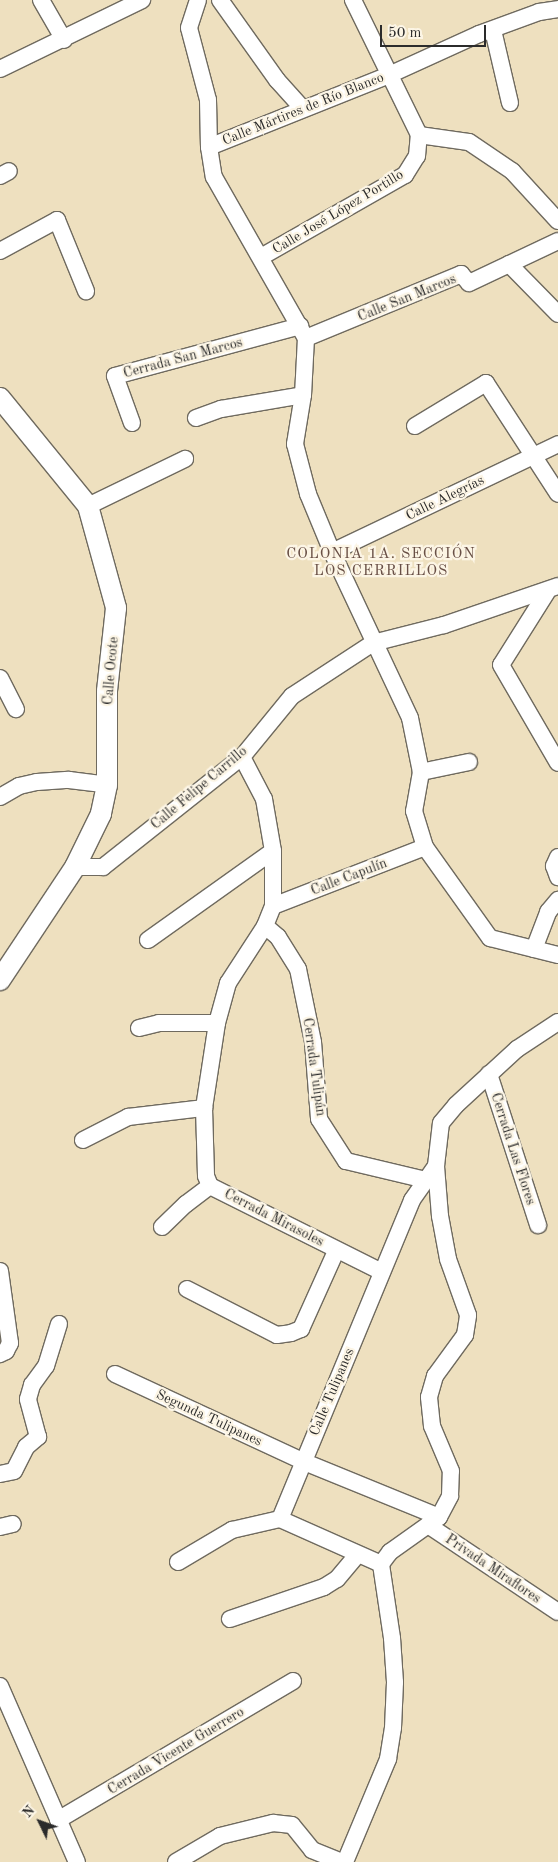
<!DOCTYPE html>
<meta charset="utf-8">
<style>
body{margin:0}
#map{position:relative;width:558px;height:1862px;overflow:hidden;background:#eee0bf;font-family:"Old Standard TT",serif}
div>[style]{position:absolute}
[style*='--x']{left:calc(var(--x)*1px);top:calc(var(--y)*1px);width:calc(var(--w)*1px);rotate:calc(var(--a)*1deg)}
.roads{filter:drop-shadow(1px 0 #6f6a5f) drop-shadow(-1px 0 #6f6a5f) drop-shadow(0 1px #6f6a5f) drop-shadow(0 -1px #6f6a5f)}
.minor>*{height:16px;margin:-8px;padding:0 8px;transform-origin:8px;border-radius:8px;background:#fff}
.tertiary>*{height:20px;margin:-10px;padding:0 10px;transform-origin:10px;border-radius:10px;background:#fff}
span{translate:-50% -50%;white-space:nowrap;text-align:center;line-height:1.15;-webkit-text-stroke:4.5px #fcf5e5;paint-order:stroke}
.street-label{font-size:14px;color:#2b2b2b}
.neighbourhood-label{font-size:15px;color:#684f45;letter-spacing:1px}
.north{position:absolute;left:15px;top:1797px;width:50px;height:50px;-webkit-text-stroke:4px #fcf5e5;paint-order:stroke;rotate:312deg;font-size:14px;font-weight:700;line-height:20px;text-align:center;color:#2b2b2b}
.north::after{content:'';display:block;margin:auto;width:18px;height:22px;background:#2b2b2b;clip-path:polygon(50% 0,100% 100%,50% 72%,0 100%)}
.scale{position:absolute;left:380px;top:25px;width:106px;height:22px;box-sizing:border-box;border:2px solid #2b2b2b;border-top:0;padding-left:6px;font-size:15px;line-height:18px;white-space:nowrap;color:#2b2b2b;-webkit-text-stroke:4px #fcf5e5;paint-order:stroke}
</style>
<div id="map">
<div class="roads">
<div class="minor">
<i style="--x:41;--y:0;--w:46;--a:60.1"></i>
<i style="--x:198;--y:0;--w:29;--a:108"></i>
<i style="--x:189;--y:28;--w:74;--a:75.2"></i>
<i style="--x:208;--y:100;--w:47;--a:88.8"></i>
<i style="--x:209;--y:147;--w:30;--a:81"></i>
<i style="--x:214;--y:177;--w:185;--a:60.3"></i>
<i style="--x:306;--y:338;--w:57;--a:93"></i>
<i style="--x:303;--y:395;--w:50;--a:99.3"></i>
<i style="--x:295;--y:444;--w:52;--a:75.4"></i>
<i style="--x:308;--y:494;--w:63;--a:67.5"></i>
<i style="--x:332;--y:552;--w:183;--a:64.8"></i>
<i style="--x:410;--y:718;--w:55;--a:78.5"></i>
<i style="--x:421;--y:772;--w:40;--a:100"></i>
<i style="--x:414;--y:811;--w:38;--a:73"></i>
<i style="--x:425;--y:847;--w:112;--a:54.5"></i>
<i style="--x:490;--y:938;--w:70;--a:14"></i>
<i style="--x:220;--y:0;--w:98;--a:54.5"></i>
<i style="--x:277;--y:80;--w:38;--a:48"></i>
<i style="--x:353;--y:0;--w:150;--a:63.9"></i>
<i style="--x:493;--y:30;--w:75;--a:76.9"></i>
<i style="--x:0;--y:69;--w:158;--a:-25.9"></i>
<i style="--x:419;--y:135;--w:50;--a:8"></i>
<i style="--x:469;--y:142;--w:52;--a:34"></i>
<i style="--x:512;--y:171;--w:68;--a:47.4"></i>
<i style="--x:209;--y:147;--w:194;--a:-21.8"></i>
<i style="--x:389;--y:75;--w:99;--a:-24.5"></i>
<i style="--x:479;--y:34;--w:64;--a:-20.1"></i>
<i style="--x:539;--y:12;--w:19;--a:-9"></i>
<i style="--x:0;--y:176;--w:10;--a:-29"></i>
<i style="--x:0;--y:251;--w:65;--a:-28.5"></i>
<i style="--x:57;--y:220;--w:77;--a:67.8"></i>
<i style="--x:261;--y:257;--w:166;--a:-29.7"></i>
<i style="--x:405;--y:175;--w:22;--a:-58"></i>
<i style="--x:417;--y:156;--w:21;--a:-85"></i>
<i style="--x:509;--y:264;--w:70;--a:45.6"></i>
<i style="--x:306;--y:338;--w:168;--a:-22.4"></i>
<i style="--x:461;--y:274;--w:12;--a:48"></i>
<i style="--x:469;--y:283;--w:98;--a:-25.3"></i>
<i style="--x:196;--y:418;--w:27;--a:-20"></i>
<i style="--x:221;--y:409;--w:83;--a:-9.7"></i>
<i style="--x:132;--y:423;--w:50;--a:-109.9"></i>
<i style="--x:115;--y:376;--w:192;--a:-15.1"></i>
<i style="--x:415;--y:426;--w:83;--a:-31.2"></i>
<i style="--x:486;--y:383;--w:132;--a:57"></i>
<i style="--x:88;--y:506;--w:108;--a:-25.9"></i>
<i style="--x:332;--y:552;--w:250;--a:-25.5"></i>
<i style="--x:547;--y:592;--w:86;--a:122.2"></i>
<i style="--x:501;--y:665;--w:113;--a:59.8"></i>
<i style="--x:0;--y:678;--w:35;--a:63"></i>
<i style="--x:242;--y:757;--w:47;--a:62.4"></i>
<i style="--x:264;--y:799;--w:53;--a:80.2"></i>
<i style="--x:273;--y:851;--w:55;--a:90"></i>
<i style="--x:273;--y:906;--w:22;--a:112"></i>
<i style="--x:265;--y:926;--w:68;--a:123"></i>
<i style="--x:228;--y:983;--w:41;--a:105.4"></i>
<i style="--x:217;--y:1023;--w:86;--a:98.7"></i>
<i style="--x:204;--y:1108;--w:68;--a:88.3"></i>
<i style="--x:206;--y:1176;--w:11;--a:68"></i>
<i style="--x:210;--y:1186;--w:192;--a:26.6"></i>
<i style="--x:421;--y:772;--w:49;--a:-11.8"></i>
<i style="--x:0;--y:797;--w:22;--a:-30"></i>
<i style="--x:19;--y:786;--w:18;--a:-13"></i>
<i style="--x:37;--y:782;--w:32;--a:-4"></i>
<i style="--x:69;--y:780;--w:38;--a:7"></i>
<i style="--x:558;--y:857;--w:10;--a:114"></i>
<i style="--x:554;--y:866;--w:12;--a:70"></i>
<i style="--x:75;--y:867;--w:28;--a:0"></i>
<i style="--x:103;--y:867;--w:177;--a:-38.4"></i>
<i style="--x:242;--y:757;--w:79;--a:-50.7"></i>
<i style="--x:292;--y:696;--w:97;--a:-33.2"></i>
<i style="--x:373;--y:643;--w:73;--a:-14.2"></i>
<i style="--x:444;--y:625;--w:120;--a:-18.9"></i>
<i style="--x:273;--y:906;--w:163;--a:-21.2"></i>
<i style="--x:265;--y:926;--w:17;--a:40"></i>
<i style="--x:278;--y:937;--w:38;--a:58"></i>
<i style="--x:298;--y:969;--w:75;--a:78.4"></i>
<i style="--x:313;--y:1042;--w:77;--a:85.5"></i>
<i style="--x:319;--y:1119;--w:50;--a:57.3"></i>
<i style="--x:346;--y:1161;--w:82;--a:13.4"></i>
<i style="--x:148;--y:940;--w:153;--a:-35.5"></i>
<i style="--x:534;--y:949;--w:40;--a:-69"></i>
<i style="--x:548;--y:912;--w:16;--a:-50"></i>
<i style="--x:139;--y:1028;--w:21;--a:-14"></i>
<i style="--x:159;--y:1023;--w:58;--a:0"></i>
<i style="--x:489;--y:1074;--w:159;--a:72"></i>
<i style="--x:83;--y:1140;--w:51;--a:-27.1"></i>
<i style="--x:128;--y:1117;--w:77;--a:-6.8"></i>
<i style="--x:162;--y:1227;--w:33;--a:-44"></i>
<i style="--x:186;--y:1204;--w:30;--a:-37"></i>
<i style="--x:0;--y:1271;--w:73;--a:82.1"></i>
<i style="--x:10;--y:1343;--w:9;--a:117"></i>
<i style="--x:6;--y:1351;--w:7;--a:153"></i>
<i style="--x:187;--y:1289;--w:101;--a:27.1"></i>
<i style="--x:277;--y:1335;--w:14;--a:-8"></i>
<i style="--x:291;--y:1333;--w:11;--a:-22"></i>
<i style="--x:301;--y:1329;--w:85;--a:-65.8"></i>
<i style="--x:115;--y:1374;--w:206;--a:24.9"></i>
<i style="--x:302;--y:1461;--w:148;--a:22.2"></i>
<i style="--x:0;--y:1474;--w:14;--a:-12"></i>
<i style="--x:14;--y:1471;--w:27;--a:-63"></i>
<i style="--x:26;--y:1447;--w:16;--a:-40"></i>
<i style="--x:38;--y:1437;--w:39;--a:-105"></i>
<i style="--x:28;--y:1399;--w:15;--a:-74"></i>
<i style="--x:32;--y:1385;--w:24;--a:-54"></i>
<i style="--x:46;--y:1366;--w:44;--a:-72.8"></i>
<i style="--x:280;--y:1519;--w:345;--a:-67.5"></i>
<i style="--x:412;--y:1200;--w:42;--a:-54.8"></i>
<i style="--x:280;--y:1519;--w:111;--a:24"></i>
<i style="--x:428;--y:1525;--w:156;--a:33.8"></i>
<i style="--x:0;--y:1527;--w:13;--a:-13"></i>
<i style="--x:178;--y:1562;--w:63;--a:-30.7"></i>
<i style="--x:232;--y:1530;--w:49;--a:-12.9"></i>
<i style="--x:230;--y:1619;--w:99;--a:-18.8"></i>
<i style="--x:324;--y:1587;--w:15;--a:-32"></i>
<i style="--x:337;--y:1579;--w:31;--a:-50"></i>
<i style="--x:0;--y:1686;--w:192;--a:66.4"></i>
<i style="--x:58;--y:1820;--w:273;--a:-30.6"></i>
<i style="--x:176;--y:1862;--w:51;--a:-30.6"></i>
<i style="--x:220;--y:1836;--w:55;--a:-13.8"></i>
<i style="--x:273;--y:1823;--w:19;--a:6"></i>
<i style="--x:292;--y:1825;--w:32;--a:51"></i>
<i style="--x:312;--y:1850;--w:32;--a:22"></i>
<i style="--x:345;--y:1862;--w:112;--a:-67.3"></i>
<i style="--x:388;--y:1759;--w:31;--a:-81"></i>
<i style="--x:393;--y:1728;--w:46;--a:-87.5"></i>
<i style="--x:395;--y:1682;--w:44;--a:-93.9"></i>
<i style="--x:392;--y:1638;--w:75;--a:-98.5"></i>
<i style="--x:381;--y:1564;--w:15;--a:-53"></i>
<i style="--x:390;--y:1552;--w:60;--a:-35.5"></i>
<i style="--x:439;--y:1517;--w:24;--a:-62"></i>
<i style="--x:450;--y:1496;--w:25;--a:-88"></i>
<i style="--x:451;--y:1471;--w:49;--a:-112.9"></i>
<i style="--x:432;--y:1426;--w:29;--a:-96"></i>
<i style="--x:429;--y:1397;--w:22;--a:-74"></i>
<i style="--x:435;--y:1376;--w:51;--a:-53.8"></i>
<i style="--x:465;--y:1335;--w:20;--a:-81"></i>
<i style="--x:468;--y:1315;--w:59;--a:-109.7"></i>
<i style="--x:448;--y:1259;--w:44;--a:-100.5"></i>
<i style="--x:440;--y:1216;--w:50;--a:-94.6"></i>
<i style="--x:436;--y:1166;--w:43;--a:-83.4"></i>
<i style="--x:441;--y:1123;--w:23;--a:-50"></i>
<i style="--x:456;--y:1105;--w:83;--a:-42.6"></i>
<i style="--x:517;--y:1049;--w:49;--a:-33.4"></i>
</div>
<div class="tertiary">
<i style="--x:0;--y:398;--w:139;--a:50.8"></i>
<i style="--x:88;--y:506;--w:106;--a:74.6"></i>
<i style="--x:116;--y:608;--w:83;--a:96.2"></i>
<i style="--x:107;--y:691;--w:94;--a:90"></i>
<i style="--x:107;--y:785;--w:30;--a:102"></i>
<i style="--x:101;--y:814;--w:59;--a:116.1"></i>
<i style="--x:75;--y:867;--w:136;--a:123.6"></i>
</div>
</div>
<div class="street-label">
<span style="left:303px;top:109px;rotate:-22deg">Calle Mártires de Río Blanco</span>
<span style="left:338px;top:212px;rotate:-31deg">Calle José López Portillo</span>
<span style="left:407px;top:298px;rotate:-22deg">Calle San Marcos</span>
<span style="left:183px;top:358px;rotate:-15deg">Cerrada San Marcos</span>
<span style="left:445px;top:498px;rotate:-26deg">Calle Alegrías</span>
<span style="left:111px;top:671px;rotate:-85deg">Calle Ocote</span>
<span style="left:199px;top:788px;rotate:-40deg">Calle Felipe Carrillo</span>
<span style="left:349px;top:877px;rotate:-21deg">Calle Capulín</span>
<span style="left:314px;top:1067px;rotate:82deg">Cerrada Tulipán</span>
<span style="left:513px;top:1149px;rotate:72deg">Cerrada Las Flores</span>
<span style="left:274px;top:1218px;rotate:27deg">Cerrada Mirasoles</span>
<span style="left:332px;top:1392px;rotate:-67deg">Calle Tulipanes</span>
<span style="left:209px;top:1418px;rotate:25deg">Segunda Tulipanes</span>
<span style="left:493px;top:1569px;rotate:34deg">Privada Miraflores</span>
<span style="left:176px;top:1751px;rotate:-31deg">Cerrada Vicente Guerrero</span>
</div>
<div class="neighbourhood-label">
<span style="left:381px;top:563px">COLONIA 1A. SECCIÓN<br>LOS CERRILLOS</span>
</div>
<div class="north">N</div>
<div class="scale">50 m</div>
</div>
